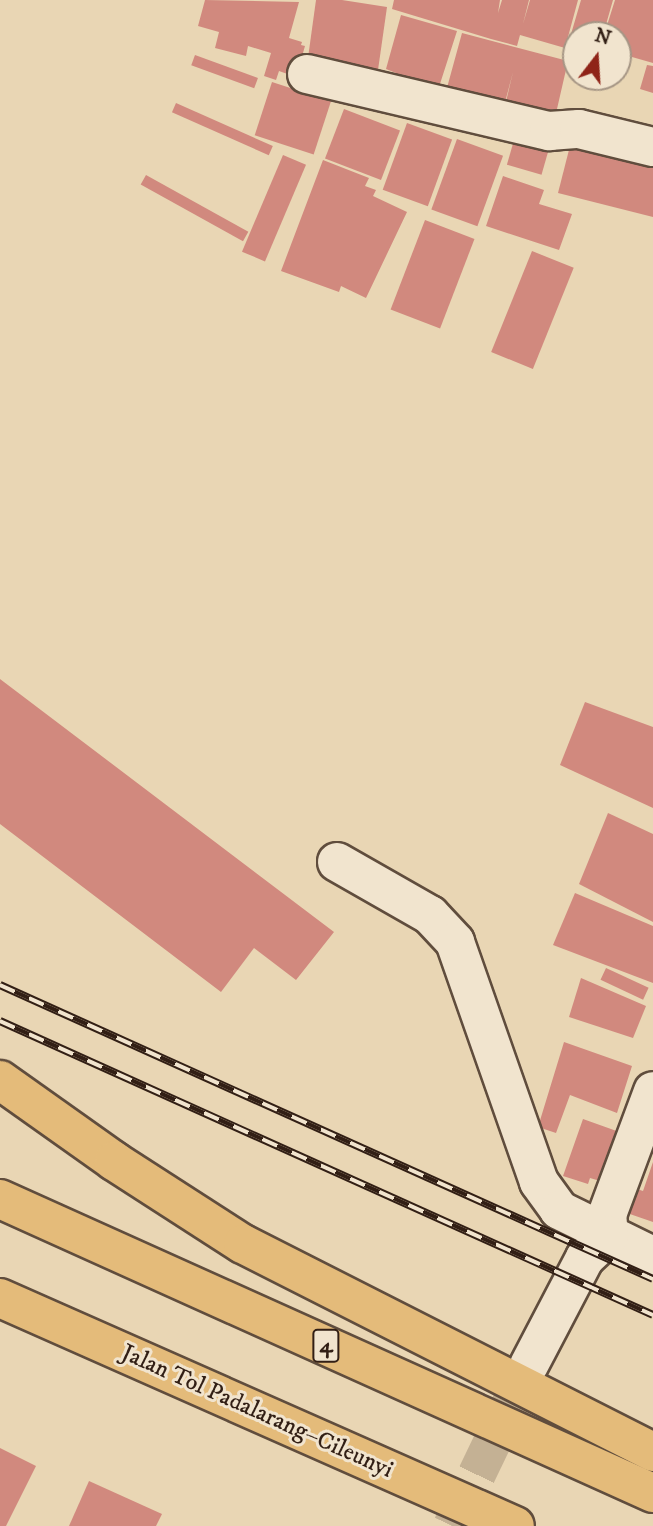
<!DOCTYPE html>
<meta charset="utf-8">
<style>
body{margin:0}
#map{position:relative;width:653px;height:1526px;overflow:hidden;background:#e9d6b4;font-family:"IM FELL DW Pica",serif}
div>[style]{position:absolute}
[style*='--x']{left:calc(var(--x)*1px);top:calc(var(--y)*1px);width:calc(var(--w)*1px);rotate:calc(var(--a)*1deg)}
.building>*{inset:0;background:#d1897e;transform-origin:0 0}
.minor-tunnel>*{height:38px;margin-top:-19px;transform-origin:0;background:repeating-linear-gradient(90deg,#c4b194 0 38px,transparent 0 57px)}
.roads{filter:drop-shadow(2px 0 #604d3d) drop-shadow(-2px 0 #604d3d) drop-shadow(0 2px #604d3d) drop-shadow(0 -2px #604d3d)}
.minor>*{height:38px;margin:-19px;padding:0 19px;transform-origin:19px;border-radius:19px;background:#f1e4ce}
.highway>*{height:38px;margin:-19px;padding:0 19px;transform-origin:19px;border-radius:19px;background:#e4bb7a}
.rail>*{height:8px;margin-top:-4px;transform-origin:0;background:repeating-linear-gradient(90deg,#f1e4ce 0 16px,#321f15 0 32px);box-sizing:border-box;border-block:2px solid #321f15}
span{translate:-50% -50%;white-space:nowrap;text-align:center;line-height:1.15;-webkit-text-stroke:6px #f1e4ce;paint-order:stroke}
.shield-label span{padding:2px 5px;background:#f1e4ce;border:2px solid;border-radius:5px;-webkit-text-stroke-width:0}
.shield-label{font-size:23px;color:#321f15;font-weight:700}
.street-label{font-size:24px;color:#321f15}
.north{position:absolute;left:562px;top:21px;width:70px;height:70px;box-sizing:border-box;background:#f1e4ce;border:2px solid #a59584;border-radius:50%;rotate:17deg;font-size:19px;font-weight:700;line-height:28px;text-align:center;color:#321f15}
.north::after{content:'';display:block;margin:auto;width:24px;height:32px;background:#8f2418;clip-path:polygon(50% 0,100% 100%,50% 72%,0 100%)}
</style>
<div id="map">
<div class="building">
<i style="clip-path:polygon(205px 0,299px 2px,289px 38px,302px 42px,301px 45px,305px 46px,296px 77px,279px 71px,276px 80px,264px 76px,271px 53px,248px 46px,246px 56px,215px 48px,219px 32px,198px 26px)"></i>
<i style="clip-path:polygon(316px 0,342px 0,387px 7px,377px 77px,307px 65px)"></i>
<i style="clip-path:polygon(394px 0,500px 0,498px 13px,502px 0,529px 0,523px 24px,530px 0,578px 0,565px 48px,520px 35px,517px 46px,491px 39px,392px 9px)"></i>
<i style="clip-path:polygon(581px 0,613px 0,603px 35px,576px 35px,576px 43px,569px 41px)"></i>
<i style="clip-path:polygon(615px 0,653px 0,653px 63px,618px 53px,618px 35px,604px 35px)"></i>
<i style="clip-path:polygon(401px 15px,457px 31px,439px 87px,394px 82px,396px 73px,386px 69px)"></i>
<i style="clip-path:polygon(462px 33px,568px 61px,554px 122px,504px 110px,513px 72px,503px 110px,445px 95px)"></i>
<i style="left:195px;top:55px;width:67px;height:11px;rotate:20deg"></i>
<i style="clip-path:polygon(647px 65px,653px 66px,653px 93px,640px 89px)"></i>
<i style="left:272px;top:82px;width:62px;height:56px;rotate:18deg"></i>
<i style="left:176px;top:103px;width:106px;height:10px;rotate:24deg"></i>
<i style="left:344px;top:109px;width:60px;height:53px;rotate:21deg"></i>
<i style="left:407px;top:123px;width:48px;height:71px;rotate:20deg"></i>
<i style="left:516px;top:133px;width:36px;height:33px;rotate:16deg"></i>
<i style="clip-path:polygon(572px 138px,653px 158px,653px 217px,558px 193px)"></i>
<i style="left:457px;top:139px;width:49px;height:75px;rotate:20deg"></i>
<i style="left:283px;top:155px;width:25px;height:105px;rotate:23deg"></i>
<i style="clip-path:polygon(323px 160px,369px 178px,365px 186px,376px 190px,373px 196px,407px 212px,366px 298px,341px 286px,339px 292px,281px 271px)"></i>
<i style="left:146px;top:175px;width:117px;height:11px;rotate:29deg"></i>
<i style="clip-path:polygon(503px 176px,544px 190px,539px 204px,572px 214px,559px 250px,486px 226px)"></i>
<i style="left:425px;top:220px;width:53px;height:96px;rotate:21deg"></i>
<i style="left:532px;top:251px;width:45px;height:109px;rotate:22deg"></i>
<i style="clip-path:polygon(0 679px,334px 932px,296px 980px,254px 948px,221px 992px,0 824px)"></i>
<i style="clip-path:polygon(585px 702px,653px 727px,653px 808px,560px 765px)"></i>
<i style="clip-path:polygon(608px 813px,653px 834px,653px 922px,579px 884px)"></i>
<i style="clip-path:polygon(575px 893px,653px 926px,653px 983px,553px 945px)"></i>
<i style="left:606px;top:968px;width:47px;height:13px;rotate:25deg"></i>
<i style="clip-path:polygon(581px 978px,646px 1006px,633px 1038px,569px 1017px)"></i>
<i style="clip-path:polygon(564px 1042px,632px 1066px,617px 1113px,570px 1095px,556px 1133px,538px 1127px)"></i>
<i style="clip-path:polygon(583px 1119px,625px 1134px,612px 1170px,604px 1168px,600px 1181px,590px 1178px,588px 1184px,563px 1176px)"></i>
<i style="clip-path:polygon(653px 1162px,653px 1222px,624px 1212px,631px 1187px,643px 1191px)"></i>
<i style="clip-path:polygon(0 1448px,36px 1466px,6px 1526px,0 1526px)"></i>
<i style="clip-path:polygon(89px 1481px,162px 1514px,156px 1526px,69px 1526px)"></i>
</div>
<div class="minor-tunnel">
<i style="--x:452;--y:1526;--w:178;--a:-64.4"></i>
</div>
<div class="roads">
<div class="minor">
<i style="--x:307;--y:74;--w:249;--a:13.3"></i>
<i style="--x:549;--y:131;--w:30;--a:-4"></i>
<i style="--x:579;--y:129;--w:76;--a:13.7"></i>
<i style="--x:337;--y:862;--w:107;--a:29.7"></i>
<i style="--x:430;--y:915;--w:37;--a:47"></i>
<i style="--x:455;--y:942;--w:254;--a:70.7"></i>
<i style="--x:539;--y:1182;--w:34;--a:54"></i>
<i style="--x:559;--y:1210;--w:105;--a:26.1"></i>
<i style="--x:609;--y:1236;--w:21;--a:-95"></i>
<i style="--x:607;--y:1215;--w:132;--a:-69.6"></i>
<i style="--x:529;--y:1365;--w:121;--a:-62.4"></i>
<i style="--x:585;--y:1258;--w:33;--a:-43"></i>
</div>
<div class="highway">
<i style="--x:0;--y:1080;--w:140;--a:35.4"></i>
<i style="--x:114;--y:1161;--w:153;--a:32.8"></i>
<i style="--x:243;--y:1244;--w:460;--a:26.9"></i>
<i style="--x:0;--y:1199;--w:716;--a:24.24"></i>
<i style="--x:0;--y:1298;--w:563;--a:23.88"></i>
</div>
</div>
<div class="rail">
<i style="--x:0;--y:985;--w:716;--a:24.24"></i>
<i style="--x:0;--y:1021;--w:716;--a:24.24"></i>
</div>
<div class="shield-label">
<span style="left:326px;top:1346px">4</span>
</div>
<div class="street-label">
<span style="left:257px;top:1412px;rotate:24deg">Jalan Tol Padalarang–Cileunyi</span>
</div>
<div class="north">N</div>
</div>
